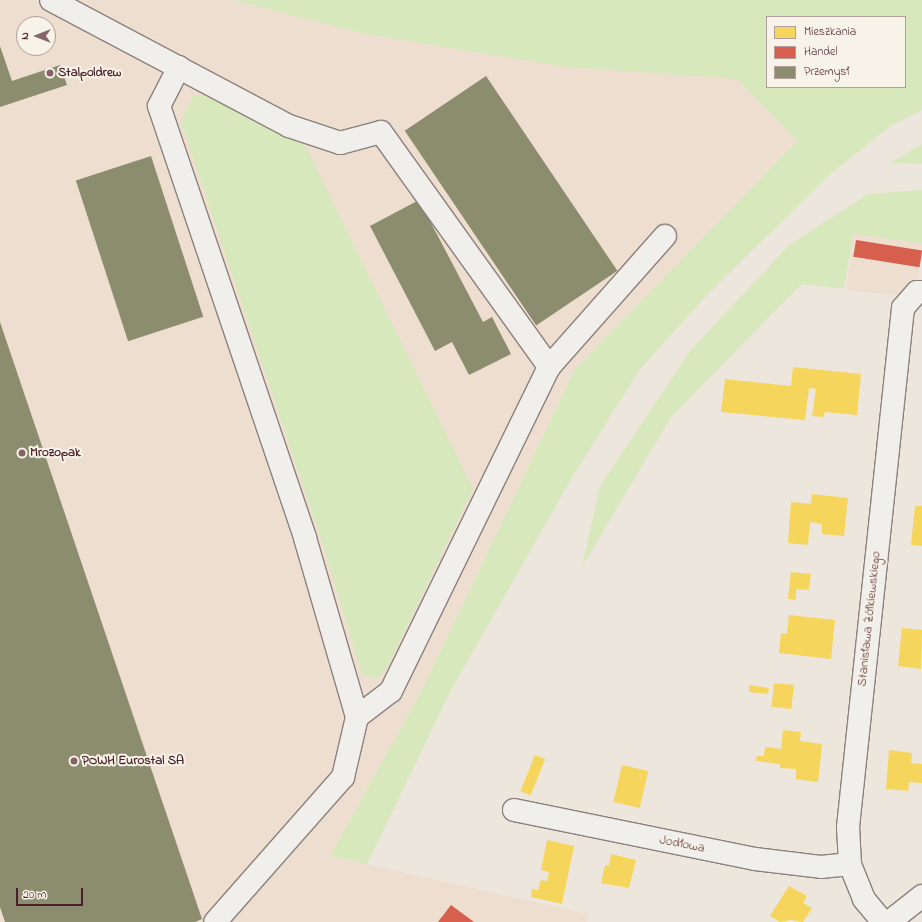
<!DOCTYPE html>
<meta charset="utf-8">
<style>
body{margin:0}
#map{position:relative;width:922px;height:922px;overflow:hidden;background:#ede6dd;font-family:"Indie Flower",sans-serif}
div>[style]{position:absolute}
[style*='--x']{left:calc(var(--x)*1px);top:calc(var(--y)*1px);width:calc(var(--w)*1px);rotate:calc(var(--a)*1deg)}
.built>*{inset:0;background:#eedecf;transform-origin:0 0}
.green>*{inset:0;background:#d8e8bd}
.homes>*{inset:0;background:#f6d55c;transform-origin:0 0}
.shops>*{inset:0;background:#d6604d;transform-origin:0 0}
.industry>*{inset:0;background:#8c8c6e;transform-origin:0 0}
.roads{filter:drop-shadow(1px 0 #8c807e) drop-shadow(-1px 0 #8c807e) drop-shadow(0 1px #8c807e) drop-shadow(0 -1px #8c807e)}
.minor>*{height:22px;margin:-11px;padding:0 11px;transform-origin:11px;border-radius:11px;background:#f1efeb}
.major>*{height:22px;margin:-11px;padding:0 11px;transform-origin:11px;border-radius:11px;background:#f1efeb}
.dots>*{width:11px;height:11px;translate:-50% -50%;box-sizing:border-box;border:2px solid #f7f3e8;border-radius:50%}
span{translate:-50% -50%;white-space:nowrap;text-align:center;line-height:1.15;-webkit-text-stroke:4px #f7f3e8;paint-order:stroke}
.poi-label{font-size:13px;color:#4a1f2b;font-weight:700}
.left{translate:0 -50%;text-align:left}
.street-label{font-size:13px;color:#4a1f2b}
.legend{position:absolute;left:766px;top:16px;width:140px;height:72px;box-sizing:border-box;background:#f7f3e8;border:1px solid #b29e9c;margin:0;padding:5px 7px;list-style:none;font-size:12px;color:#4a1f2b}
.legend li{display:flex;align-items:center;gap:8px;height:20px}
.legend b{width:20px;border:1px solid #b29e9c}
.north{position:absolute;left:16px;top:16px;width:40px;height:40px;box-sizing:border-box;background:#f7f3e8;border:1px solid #b29e9c;border-radius:50%;rotate:270deg;font-size:11px;font-weight:700;line-height:16px;text-align:center;color:#4a1f2b}
.north::after{content:'';display:block;margin:auto;width:14px;height:18px;background:#836569;clip-path:polygon(50% 0,100% 100%,50% 72%,0 100%)}
.scale{position:absolute;left:16px;top:888px;width:67px;height:18px;box-sizing:border-box;border:2px solid #4a1f2b;border-top:0;padding-left:5px;font-size:12px;line-height:14px;white-space:nowrap;color:#4a1f2b;-webkit-text-stroke:3px #f7f3e8;paint-order:stroke}
</style>
<div id="map">
<div class="built">
<i style="clip-path:polygon(evenodd,0 0,233px 0,366px 34px,567px 67px,737px 79px,797px 141px,575px 369px,422px 690px,330px 856px,588px 914px,586px 922px,0 922px,0 0,24px 24px,48px 24px,48px 48px,24px 48px,24px 24px)"></i>
<i style="left:853px;top:234px;width:70px;height:56px;rotate:7deg"></i>
</div>
<div class="green">
<i style="clip-path:polygon(evenodd,233px 0,922px 0,922px 110px,892px 125px,830px 174px,707px 295px,640px 369px,570px 481px,451px 690px,367px 864px,330px 856px,422px 690px,575px 369px,797px 141px,737px 79px,567px 67px,366px 34px,233px 0,767px 17px,905px 17px,905px 87px,767px 87px,767px 17px)"></i>
<i style="clip-path:polygon(206px 94px,305px 145px,473px 489px,388px 666px,377px 679px,362px 674px,321px 539px,181px 122px,193px 96px)"></i>
<i style="clip-path:polygon(922px 144px,922px 164px,890px 163px)"></i>
<i style="clip-path:polygon(922px 190px,922px 243px,853px 234px,844px 289px,802px 284px,671px 417px,582px 567px,600px 486px,690px 351px,789px 245px,868px 194px)"></i>
</div>
<div class="homes">
<i style="clip-path:polygon(793px 367px,861px 374px,857px 415px,825px 412px,824px 417px,812px 416px,816px 389px,809px 388px,805px 420px,721px 412px,725px 379px,791px 386px)"></i>
<i style="clip-path:polygon(812px 494px,848px 498px,844px 536px,822px 534px,822px 524px,810px 522px,808px 545px,788px 543px,791px 502px,811px 504px)"></i>
<i style="clip-path:polygon(915px 506px,922px 506px,922px 546px,911px 545px)"></i>
<i style="clip-path:polygon(791px 572px,811px 574px,809px 590px,796px 589px,796px 600px,788px 599px)"></i>
<i style="clip-path:polygon(789px 615px,835px 620px,831px 659px,779px 653px,781px 633px,787px 634px)"></i>
<i style="clip-path:polygon(902px 628px,922px 630px,921px 669px,898px 666px)"></i>
<i style="left:774px;top:683px;width:20px;height:24px;rotate:6deg"></i>
<i style="clip-path:polygon(749px 685px,769px 688px,768px 694px,749px 692px)"></i>
<i style="clip-path:polygon(783px 730px,801px 732px,800px 741px,822px 744px,818px 782px,796px 779px,796px 769px,780px 768px,780px 764px,756px 761px,757px 756px,764px 756px,765px 747px,781px 749px)"></i>
<i style="clip-path:polygon(889px 750px,912px 753px,911px 763px,922px 764px,922px 783px,909px 782px,908px 791px,886px 789px)"></i>
<i style="left:535px;top:755px;width:11px;height:39px;rotate:22deg"></i>
<i style="left:622px;top:765px;width:27px;height:38px;rotate:13deg"></i>
<i style="clip-path:polygon(547px 840px,574px 846px,562px 904px,531px 897px,532px 889px,538px 890px,541px 880px,547px 881px,549px 872px,541px 870px)"></i>
<i style="clip-path:polygon(611px 854px,636px 860px,629px 888px,601px 883px,605px 865px,609px 866px)"></i>
<i style="clip-path:polygon(789px 886px,807px 896px,803px 903px,812px 908px,803px 922px,791px 920px,780px 922px,770px 916px)"></i>
</div>
<div class="shops">
<i style="left:856px;top:240px;width:67px;height:17px;rotate:9deg"></i>
<i style="clip-path:polygon(451px 905px,474px 922px,438px 922px)"></i>
</div>
<div class="industry">
<i style="clip-path:polygon(0 46px,12px 81px,60px 65px,67px 85px,0 107px)"></i>
<i style="left:486px;top:76px;width:235px;height:98px;rotate:56deg"></i>
<i style="left:151px;top:156px;width:169px;height:79px;rotate:72deg"></i>
<i style="clip-path:polygon(419px 200px,483px 322px,492px 317px,511px 354px,469px 375px,452px 342px,435px 351px,370px 226px)"></i>
<i style="clip-path:polygon(0 322px,202px 919px,195px 922px,5px 922px,0 907px)"></i>
</div>
<div class="roads">
<div class="minor">
<i style="--x:51;--y:0;--w:269;--a:27.9"></i>
<i style="--x:289;--y:126;--w:54;--a:18.4"></i>
<i style="--x:340;--y:143;--w:42;--a:-15"></i>
<i style="--x:381;--y:132;--w:289;--a:54.4"></i>
<i style="--x:179;--y:67;--w:44;--a:117.1"></i>
<i style="--x:159;--y:106;--w:456;--a:71.3"></i>
<i style="--x:305;--y:538;--w:186;--a:73.8"></i>
<i style="--x:357;--y:717;--w:62;--a:103.1"></i>
<i style="--x:343;--y:777;--w:193;--a:131.4"></i>
<i style="--x:357;--y:717;--w:43;--a:-37.4"></i>
<i style="--x:391;--y:691;--w:360;--a:-64"></i>
<i style="--x:549;--y:367;--w:175;--a:-48.5"></i>
<i style="--x:514;--y:810;--w:246;--a:11.5"></i>
<i style="--x:755;--y:859;--w:66;--a:6.9"></i>
<i style="--x:821;--y:867;--w:29;--a:-6"></i>
<i style="--x:883;--y:922;--w:30;--a:-130"></i>
<i style="--x:864;--y:899;--w:38;--a:-112"></i>
<i style="--x:850;--y:864;--w:37;--a:-93"></i>
<i style="--x:848;--y:827;--w:522;--a:-83.95"></i>
<i style="--x:903;--y:308;--w:21;--a:-49"></i>
<i style="--x:917;--y:292;--w:5;--a:0"></i>
</div>
<div class="major">
<i style="--x:889;--y:922;--w:42;--a:-38.2"></i>
</div>
</div>
<div class="dots">
<i style="left:50px;top:73px;background:#836569"></i>
<i style="left:22px;top:453px;background:#836569"></i>
<i style="left:74px;top:761px;background:#836569"></i>
</div>
<div class="poi-label">
<span class="left" style="left:58px;top:73px">Stalpoldrew</span>
<span class="left" style="left:30px;top:453px">Mrozopak</span>
<span class="left" style="left:82px;top:761px">POWH Eurostal SA</span>
</div>
<div class="street-label">
<span style="left:870px;top:619px;rotate:-84deg">Stanisława Żółkiewskiego</span>
<span style="left:682px;top:845px;rotate:11deg">Jodłowa</span>
</div>
<ul class="legend">
<li><b style="height:11px;background:#f6d55c"></b>Mieszkania</li>
<li><b style="height:11px;background:#d6604d"></b>Handel</li>
<li><b style="height:11px;background:#8c8c6e"></b>Przemysł</li>
</ul>
<div class="north">N</div>
<div class="scale">20 m</div>
</div>
